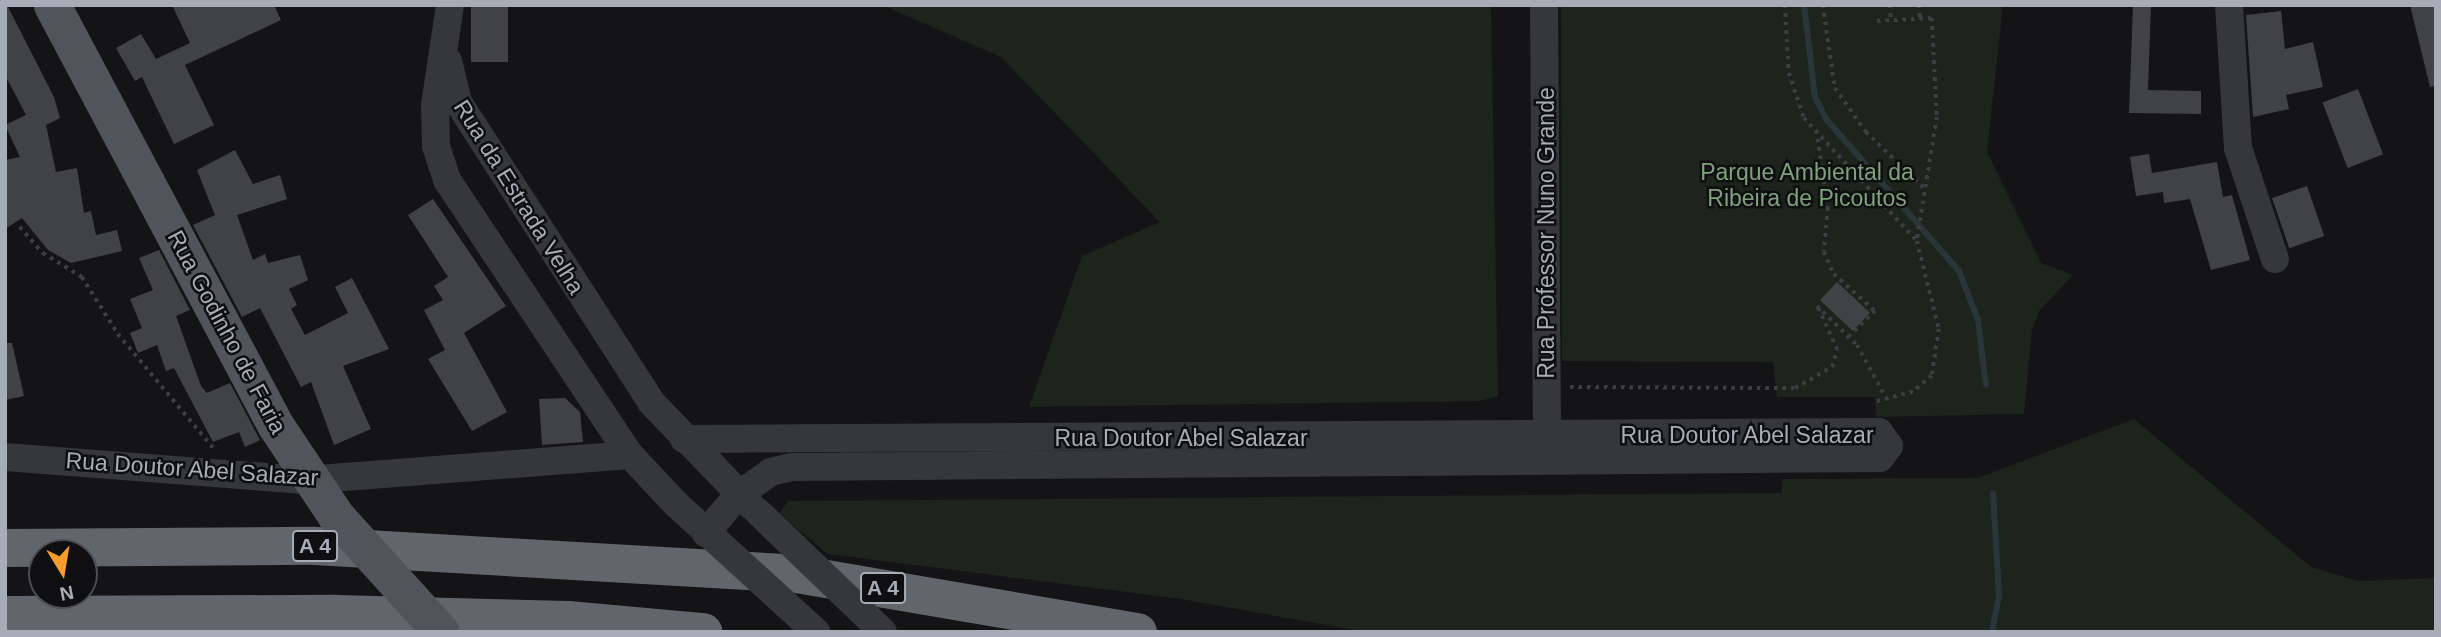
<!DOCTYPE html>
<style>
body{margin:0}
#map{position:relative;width:2441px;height:637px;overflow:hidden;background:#141416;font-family:Helvetica,sans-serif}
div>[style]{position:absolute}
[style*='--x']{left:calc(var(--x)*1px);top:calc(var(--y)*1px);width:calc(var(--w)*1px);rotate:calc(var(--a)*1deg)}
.green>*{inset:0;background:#1c241c}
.stream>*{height:6px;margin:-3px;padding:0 3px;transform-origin:3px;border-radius:3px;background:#2a353a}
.building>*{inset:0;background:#404246;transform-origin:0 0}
.path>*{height:3.5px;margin-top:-1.75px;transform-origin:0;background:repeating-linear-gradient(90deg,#3b3e42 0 3.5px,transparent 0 8.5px)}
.minor>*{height:28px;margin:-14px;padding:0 14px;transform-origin:14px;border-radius:14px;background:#35373b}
.major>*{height:37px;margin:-18.5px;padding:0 18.5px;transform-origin:18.5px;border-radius:18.5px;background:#51545a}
.highway>*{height:38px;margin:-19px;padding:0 19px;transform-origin:19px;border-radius:19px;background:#61656c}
.minor-bridge>*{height:28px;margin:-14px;padding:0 14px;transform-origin:14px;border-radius:14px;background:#35373b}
.major-bridge>*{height:37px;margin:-18.5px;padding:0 18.5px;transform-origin:18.5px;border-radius:18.5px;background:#51545a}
span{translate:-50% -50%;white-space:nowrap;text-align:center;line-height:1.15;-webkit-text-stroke:5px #0f0f11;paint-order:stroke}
.shield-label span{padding:2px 5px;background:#0f0f11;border:2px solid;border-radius:5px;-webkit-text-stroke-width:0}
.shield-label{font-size:21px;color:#a6adb7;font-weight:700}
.park-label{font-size:23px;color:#7ea27c}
.street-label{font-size:23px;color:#a6adb7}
.frame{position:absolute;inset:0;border:7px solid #a6adb7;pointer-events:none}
.north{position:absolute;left:28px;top:539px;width:70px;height:70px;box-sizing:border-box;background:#0f0f11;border:2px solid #4b4e53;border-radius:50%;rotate:169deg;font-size:19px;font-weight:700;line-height:28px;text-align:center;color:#a6adb7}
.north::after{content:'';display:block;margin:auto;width:24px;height:32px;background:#f59c2d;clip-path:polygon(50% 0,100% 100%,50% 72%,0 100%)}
</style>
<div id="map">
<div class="green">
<i style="clip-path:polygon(882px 5px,1491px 5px,1498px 396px,1480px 401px,1029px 407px,1082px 256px,1160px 222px,1001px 57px)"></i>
<i style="clip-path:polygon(1561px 5px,2003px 5px,1987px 152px,2041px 263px,2073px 275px,2039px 311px,2032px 330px,2024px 414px,1876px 417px,1875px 397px,1777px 397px,1773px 362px,1562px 361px)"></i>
<i style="clip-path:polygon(2134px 419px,2311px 567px,2358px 581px,2436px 578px,2436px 632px,1366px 632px,1181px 599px,828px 554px,779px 514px,788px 501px,1782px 493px,1782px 479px,1978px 478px)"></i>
</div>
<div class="stream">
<i style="--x:1804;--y:5;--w:93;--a:83.2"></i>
<i style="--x:1815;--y:97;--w:25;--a:63"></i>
<i style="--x:1826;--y:119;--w:202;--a:48.8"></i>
<i style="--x:1959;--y:271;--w:53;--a:68.8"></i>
<i style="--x:1978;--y:320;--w:65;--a:83"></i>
<i style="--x:1992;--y:632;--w:37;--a:-79"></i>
<i style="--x:1999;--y:596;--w:103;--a:-93.3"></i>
</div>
<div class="building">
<i style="clip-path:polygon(7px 5px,54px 97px,60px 118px,46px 125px,56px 172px,77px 168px,84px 213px,91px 211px,96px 235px,117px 230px,122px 251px,71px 263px,48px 250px,22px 218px,5px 229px,5px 160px,20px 157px,5px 125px,26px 115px,5px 75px)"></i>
<i style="clip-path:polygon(172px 5px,274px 5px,281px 20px,185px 65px,214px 125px,174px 144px,142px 77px,135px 81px,116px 48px,141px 34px,156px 59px,190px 43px)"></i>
<i style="left:471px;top:5px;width:37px;height:57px"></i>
<i style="clip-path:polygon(2133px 5px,2151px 5px,2148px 90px,2201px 91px,2201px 114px,2129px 113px)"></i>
<i style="clip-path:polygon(2410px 5px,2436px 5px,2436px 86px,2430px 87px)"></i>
<i style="clip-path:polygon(2281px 11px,2285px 49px,2313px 42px,2323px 87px,2286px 95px,2289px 109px,2253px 117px,2246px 15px)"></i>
<i style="left:2358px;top:89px;width:70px;height:38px;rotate:69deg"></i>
<i style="clip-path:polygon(235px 150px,253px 184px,280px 175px,287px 199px,237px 215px,253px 260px,265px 254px,268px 263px,300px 255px,308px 280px,289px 289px,297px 305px,291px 309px,305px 335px,348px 313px,335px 287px,352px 278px,389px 349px,343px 366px,371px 429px,334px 445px,311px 382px,301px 387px,260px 308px,242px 317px,193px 225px,215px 215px,197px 170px)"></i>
<i style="clip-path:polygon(2149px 154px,2152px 173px,2217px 162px,2223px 197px,2232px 195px,2250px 260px,2211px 270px,2190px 199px,2164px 203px,2163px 192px,2136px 196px,2130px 157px)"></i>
<i style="left:2307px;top:186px;width:53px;height:37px;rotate:71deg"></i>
<i style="clip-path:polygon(433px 199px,506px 306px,464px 333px,507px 412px,472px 431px,428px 359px,445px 350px,424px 310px,443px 300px,434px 286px,448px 277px,408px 215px)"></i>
<i style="clip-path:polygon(159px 250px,190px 310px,176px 316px,201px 386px,207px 393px,230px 383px,260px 440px,245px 447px,239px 432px,213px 442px,174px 368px,166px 371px,157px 345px,138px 353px,130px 333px,142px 328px,130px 299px,153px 290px,139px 258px)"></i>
<i style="left:1837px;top:282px;width:45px;height:25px;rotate:43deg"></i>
<i style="clip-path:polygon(5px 343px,12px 343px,24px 396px,5px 400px)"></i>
<i style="clip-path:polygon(565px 398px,580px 412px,583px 442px,542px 445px,539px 399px)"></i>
</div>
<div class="path">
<i style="--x:1785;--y:5;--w:68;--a:86.6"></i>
<i style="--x:1789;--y:73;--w:47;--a:71.6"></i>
<i style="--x:1804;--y:118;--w:167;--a:47.4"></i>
<i style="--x:1917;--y:241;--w:91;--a:76"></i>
<i style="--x:1939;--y:329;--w:48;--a:98.5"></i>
<i style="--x:1932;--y:376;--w:25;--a:140"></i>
<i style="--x:1913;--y:392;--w:38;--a:165"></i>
<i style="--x:1823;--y:5;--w:84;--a:81.8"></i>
<i style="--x:1835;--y:88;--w:54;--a:54.8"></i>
<i style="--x:1866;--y:132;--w:81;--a:44"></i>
<i style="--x:1890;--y:5;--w:15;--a:86"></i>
<i style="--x:1919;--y:5;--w:13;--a:86"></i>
<i style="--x:1877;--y:21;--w:55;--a:-3.1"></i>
<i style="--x:1932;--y:18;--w:99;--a:87.1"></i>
<i style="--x:1937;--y:117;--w:126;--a:99.2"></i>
<i style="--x:1818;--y:139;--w:70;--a:81.8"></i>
<i style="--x:1828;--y:208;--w:44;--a:95.2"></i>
<i style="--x:1824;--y:252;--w:24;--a:66"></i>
<i style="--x:1834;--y:274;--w:55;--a:42.1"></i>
<i style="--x:1875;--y:311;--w:35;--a:135"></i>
<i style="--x:20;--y:227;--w:35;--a:49"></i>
<i style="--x:43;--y:253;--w:46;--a:31.6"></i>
<i style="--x:82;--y:277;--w:67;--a:57.7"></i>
<i style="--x:118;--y:334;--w:150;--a:50.1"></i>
<i style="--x:1570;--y:387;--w:225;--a:0.3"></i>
<i style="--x:1795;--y:388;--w:43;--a:-29.6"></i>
<i style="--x:1832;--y:367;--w:18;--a:-74"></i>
<i style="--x:1837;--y:350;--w:48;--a:-114.4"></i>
<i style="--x:1817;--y:306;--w:56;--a:44.3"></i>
<i style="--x:1857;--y:345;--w:64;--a:61"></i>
</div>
<div class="minor">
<i style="--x:450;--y:5;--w:101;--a:98.5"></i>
<i style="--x:435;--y:105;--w:41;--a:88.6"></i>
<i style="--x:436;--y:146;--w:36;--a:72"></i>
<i style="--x:447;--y:180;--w:330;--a:56.4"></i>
<i style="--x:630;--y:455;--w:67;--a:46.8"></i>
<i style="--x:1544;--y:5;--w:447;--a:89.6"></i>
<i style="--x:2229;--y:5;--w:143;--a:86.4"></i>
<i style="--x:2238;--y:148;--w:117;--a:71.6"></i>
<i style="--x:448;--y:61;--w:42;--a:76.3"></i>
<i style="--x:458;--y:102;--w:357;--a:57.2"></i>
<i style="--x:651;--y:402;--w:144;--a:46.1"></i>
<i style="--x:684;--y:439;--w:1195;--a:-0.34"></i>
<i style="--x:1879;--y:432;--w:17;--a:54"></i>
<i style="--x:1889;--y:446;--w:15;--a:127"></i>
<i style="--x:1880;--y:458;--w:1088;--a:179.53"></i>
<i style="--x:792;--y:467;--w:22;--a:167"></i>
<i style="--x:771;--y:472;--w:40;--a:145.1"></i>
<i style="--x:738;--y:495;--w:50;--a:130.1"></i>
<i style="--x:5;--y:457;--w:302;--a:4.4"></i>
<i style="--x:306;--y:480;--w:325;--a:-4.4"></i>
</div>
<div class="major">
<i style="--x:52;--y:5;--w:477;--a:62"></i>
<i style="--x:276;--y:426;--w:108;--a:56.3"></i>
</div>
<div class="highway">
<i style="--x:5;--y:548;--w:310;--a:-0.4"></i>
<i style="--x:315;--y:546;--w:483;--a:3.3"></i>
<i style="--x:797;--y:574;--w:346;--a:9.7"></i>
<i style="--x:5;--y:615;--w:331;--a:-0.2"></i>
<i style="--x:336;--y:614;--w:232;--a:1.5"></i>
<i style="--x:568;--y:620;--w:136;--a:5.1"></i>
</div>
<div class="minor-bridge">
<i style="--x:676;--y:504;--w:190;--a:42.4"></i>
<i style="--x:758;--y:512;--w:173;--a:43.8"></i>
</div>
<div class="major-bridge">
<i style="--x:336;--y:516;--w:156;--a:47.8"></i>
</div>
<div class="shield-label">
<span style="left:315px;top:546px">A 4</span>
<span style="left:883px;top:588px">A 4</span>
</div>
<div class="park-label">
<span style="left:1807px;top:185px">Parque Ambiental da<br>Ribeira de Picoutos</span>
</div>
<div class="street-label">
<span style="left:519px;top:197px;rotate:58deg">Rua da Estrada Velha</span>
<span style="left:1546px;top:233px;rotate:-90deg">Rua Professor Nuno Grande</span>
<span style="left:227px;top:332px;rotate:62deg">Rua Godinho de Faria</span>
<span style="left:1747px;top:435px">Rua Doutor Abel Salazar</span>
<span style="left:1181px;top:438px">Rua Doutor Abel Salazar</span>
<span style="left:192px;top:469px;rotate:4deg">Rua Doutor Abel Salazar</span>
</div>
<div class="frame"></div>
<div class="north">N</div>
</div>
